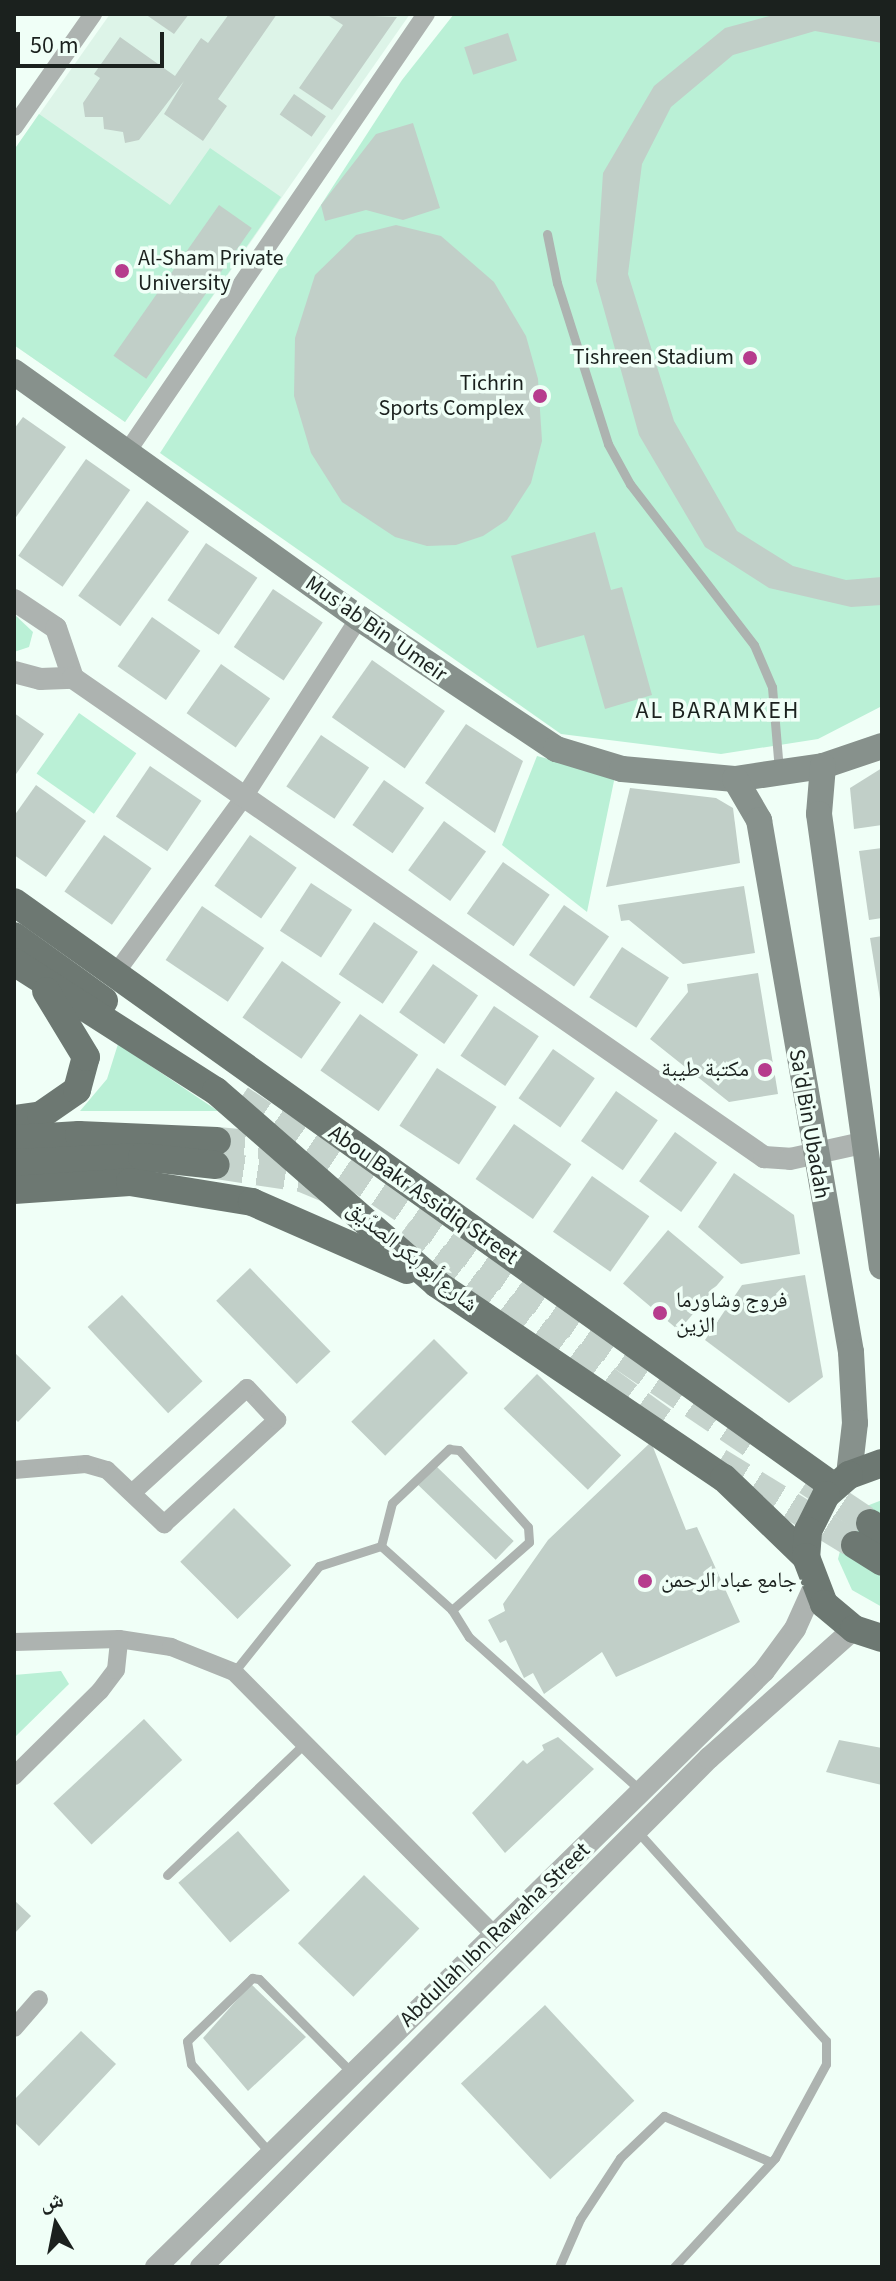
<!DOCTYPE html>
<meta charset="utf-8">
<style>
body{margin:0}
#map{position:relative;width:896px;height:2281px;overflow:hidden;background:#f0fff7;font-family:"Source Sans 3","Noto Naskh Arabic",sans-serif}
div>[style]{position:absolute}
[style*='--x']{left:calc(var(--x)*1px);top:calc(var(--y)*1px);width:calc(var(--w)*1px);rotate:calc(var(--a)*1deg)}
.built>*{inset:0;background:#ddf4e8}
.green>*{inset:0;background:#baf0d6;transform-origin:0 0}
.building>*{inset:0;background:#c1cfc8;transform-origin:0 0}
.primary-tunnel>*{height:28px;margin-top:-14px;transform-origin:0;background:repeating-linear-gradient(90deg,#c5d3cc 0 28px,transparent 0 42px)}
.service>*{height:9px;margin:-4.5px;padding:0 4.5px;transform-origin:4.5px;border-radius:4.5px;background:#adb3b0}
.minor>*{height:18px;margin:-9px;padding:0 9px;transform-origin:9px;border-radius:9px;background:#adb3b0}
.tertiary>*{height:22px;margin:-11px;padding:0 11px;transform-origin:11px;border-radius:11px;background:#adb3b0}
.secondary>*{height:26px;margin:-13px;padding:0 13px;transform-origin:13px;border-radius:13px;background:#87918c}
.primary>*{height:28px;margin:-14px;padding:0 14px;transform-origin:14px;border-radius:14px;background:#6d7872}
.dots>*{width:22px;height:22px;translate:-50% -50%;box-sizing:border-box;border:4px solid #f0fff7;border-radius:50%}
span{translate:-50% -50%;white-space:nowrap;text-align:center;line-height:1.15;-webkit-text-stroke:7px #f0fff7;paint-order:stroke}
.poi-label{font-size:22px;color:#1b211e}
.left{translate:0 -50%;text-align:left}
.right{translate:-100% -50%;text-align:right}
.street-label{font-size:22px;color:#1b211e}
.neighbourhood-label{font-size:24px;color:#1b211e;letter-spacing:2px}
.frame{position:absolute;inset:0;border:16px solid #1b211e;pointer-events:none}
.north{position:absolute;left:16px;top:2185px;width:80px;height:80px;-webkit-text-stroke:6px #f0fff7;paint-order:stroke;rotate:350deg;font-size:22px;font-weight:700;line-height:32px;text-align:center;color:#1b211e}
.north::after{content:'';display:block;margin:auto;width:28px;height:36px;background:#1b211e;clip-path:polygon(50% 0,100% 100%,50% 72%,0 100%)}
.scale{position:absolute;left:16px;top:32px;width:148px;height:36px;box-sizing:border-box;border:4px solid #1b211e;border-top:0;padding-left:10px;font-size:24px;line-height:28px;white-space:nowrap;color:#1b211e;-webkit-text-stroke:6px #f0fff7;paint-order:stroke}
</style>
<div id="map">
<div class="built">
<i style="clip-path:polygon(110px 14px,410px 14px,125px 422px,14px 345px,14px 150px)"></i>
</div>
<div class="green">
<i style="clip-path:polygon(454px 14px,882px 14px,882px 706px,818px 739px,721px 754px,561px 734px,160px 453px,402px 80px)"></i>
<i style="clip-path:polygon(39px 114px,170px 205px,210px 148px,281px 197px,125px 422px,14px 345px,14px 150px)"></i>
<i style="clip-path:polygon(14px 614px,33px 632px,29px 647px,14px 652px)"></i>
<i style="left:79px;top:713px;width:70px;height:74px;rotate:35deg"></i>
<i style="clip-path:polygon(537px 756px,615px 776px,587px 912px,502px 845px)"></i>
<i style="clip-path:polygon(118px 1044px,218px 1111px,80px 1111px,107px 1079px)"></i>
<i style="clip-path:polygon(882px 1500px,882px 1607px,852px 1590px,838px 1559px,847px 1523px,859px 1509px)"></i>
<i style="clip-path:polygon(61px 1671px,69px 1684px,14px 1738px,14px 1675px)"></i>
</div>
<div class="building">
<i style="clip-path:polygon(145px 14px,189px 14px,174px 34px)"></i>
<i style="clip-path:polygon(229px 14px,277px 14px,218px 99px,227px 106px,203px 141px,164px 114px,184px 81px,139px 140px,125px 143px,123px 132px,104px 129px,103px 117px,85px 117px,83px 103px,100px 78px,94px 74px,120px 37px,175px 76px,201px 38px,208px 43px)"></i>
<i style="clip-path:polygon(326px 14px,397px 17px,332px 110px,299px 88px,343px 25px)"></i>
<i style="clip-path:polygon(777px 14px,882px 14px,882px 43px,815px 31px,733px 55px,671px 107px,642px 164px,628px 274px,674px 421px,737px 531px,793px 566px,846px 580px,882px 577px,882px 605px,851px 607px,769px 588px,705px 547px,639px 435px,596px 281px,603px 173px,654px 86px,725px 28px)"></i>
<i style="left:508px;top:33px;width:29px;height:46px;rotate:72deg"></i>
<i style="left:294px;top:94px;width:39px;height:25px;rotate:35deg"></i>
<i style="clip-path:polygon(413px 123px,440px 208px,403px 220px,366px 210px,325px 221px,321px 205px,376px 134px)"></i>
<i style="left:219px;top:205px;width:40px;height:184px;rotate:35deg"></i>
<i style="clip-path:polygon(396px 225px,441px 236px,494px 282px,526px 336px,538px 379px,542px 441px,531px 483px,507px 520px,483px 536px,456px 545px,427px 546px,395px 537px,342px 502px,311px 453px,294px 396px,295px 338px,315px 275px,356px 235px)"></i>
<i style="clip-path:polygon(23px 417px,66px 447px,14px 520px,14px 429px)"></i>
<i style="left:86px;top:459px;width:54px;height:118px;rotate:35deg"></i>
<i style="left:147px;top:501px;width:52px;height:117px;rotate:36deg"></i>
<i style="clip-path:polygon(595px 532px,611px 590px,622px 587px,652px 695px,605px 709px,584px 635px,537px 648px,511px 556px)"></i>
<i style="left:206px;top:543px;width:62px;height:69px;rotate:34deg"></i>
<i style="left:273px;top:589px;width:60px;height:70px;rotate:34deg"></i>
<i style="left:152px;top:617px;width:59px;height:60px;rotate:35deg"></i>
<i style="left:372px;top:660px;width:89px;height:70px;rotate:35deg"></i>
<i style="left:221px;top:664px;width:60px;height:60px;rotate:35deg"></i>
<i style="clip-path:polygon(14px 713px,44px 734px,14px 777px)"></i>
<i style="clip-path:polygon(466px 724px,523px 761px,495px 833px,425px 783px)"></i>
<i style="left:321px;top:735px;width:58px;height:62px;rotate:34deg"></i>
<i style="left:150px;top:766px;width:62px;height:61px;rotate:34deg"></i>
<i style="clip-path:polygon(882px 768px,882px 825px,854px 829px,850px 788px)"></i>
<i style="left:384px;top:780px;width:49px;height:55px;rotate:35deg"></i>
<i style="clip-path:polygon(36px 785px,86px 821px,46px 877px,14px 855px,14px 816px)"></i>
<i style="clip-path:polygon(630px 788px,716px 798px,733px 808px,740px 863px,606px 887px)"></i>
<i style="left:444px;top:821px;width:52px;height:61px;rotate:36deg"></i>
<i style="left:104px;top:835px;width:58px;height:69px;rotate:35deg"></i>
<i style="left:250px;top:835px;width:57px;height:62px;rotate:35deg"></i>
<i style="clip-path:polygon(882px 848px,882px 918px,869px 920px,859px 851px)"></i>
<i style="left:503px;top:862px;width:57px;height:63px;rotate:35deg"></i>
<i style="left:311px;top:883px;width:49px;height:57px;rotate:33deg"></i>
<i style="clip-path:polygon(744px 886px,755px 953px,683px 964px,629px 920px,621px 921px,618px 905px)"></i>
<i style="left:564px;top:905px;width:55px;height:61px;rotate:35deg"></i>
<i style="left:202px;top:906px;width:75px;height:65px;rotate:34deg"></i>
<i style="left:374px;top:922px;width:53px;height:63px;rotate:34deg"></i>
<i style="clip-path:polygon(882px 936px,882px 999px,880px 999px,870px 938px)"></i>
<i style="left:622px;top:947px;width:56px;height:60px;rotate:33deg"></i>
<i style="left:282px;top:961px;width:72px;height:69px;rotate:35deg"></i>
<i style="left:433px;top:964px;width:55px;height:59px;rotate:35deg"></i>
<i style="clip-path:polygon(758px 973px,778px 1094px,729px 1102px,650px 1039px,688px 992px,687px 984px)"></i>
<i style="left:494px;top:1006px;width:54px;height:60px;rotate:34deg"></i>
<i style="left:360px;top:1014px;width:71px;height:69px;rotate:35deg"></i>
<i style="left:553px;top:1049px;width:51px;height:60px;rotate:35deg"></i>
<i style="left:437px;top:1068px;width:71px;height:69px;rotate:33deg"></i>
<i style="left:616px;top:1091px;width:51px;height:61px;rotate:35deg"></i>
<i style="left:514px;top:1124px;width:70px;height:67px;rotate:35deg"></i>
<i style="left:675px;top:1132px;width:52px;height:61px;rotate:36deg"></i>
<i style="clip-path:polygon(734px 1173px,794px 1215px,800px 1254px,741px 1264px,698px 1227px)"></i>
<i style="left:592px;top:1176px;width:70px;height:68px;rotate:35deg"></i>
<i style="left:668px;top:1230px;width:73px;height:70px;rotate:40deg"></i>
<i style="left:250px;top:1268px;width:116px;height:47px;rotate:46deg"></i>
<i style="clip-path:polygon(805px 1275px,823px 1377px,789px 1403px,705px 1340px,742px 1285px)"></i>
<i style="left:122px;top:1295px;width:118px;height:47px;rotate:47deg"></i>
<i style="left:434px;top:1339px;width:48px;height:117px;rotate:45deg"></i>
<i style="clip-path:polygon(14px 1352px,51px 1388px,18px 1422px,14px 1418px)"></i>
<i style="left:537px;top:1374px;width:117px;height:48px;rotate:44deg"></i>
<i style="clip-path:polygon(651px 1442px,686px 1530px,697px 1527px,740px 1622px,616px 1677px,602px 1652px,544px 1694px,533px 1673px,524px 1678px,506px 1640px,500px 1643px,488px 1620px,505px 1611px,503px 1604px,548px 1540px)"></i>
<i style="left:436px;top:1466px;width:108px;height:26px;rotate:44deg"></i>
<i style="left:234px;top:1508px;width:81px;height:76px;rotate:45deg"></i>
<i style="left:144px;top:1719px;width:56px;height:124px;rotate:47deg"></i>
<i style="clip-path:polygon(558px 1737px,594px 1769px,505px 1853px,472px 1813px,523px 1760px,527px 1764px,544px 1750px,542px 1745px)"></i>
<i style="clip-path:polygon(839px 1740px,882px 1748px,882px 1785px,826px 1772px)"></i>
<i style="left:238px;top:1831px;width:79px;height:79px;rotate:49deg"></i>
<i style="left:364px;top:1875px;width:77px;height:95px;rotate:44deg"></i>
<i style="clip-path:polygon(14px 1900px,31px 1916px,14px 1934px)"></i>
<i style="clip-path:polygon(251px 1984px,306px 2037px,248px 2091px,203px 2038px)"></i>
<i style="left:545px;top:2005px;width:131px;height:115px;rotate:47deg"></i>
<i style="clip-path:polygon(81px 2031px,116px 2064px,39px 2146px,14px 2122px,14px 2100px)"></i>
</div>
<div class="primary-tunnel">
<i style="--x:240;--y:1099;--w:622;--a:34"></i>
<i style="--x:217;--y:1141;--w:74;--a:5.4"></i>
<i style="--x:216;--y:1165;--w:87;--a:8.6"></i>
<i style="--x:302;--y:1178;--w:28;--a:23"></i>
<i style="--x:402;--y:1232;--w:334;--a:35.9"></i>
<i style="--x:719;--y:1462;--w:159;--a:31.4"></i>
<i style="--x:807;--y:1481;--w:76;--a:33.7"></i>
</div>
<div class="service">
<i style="--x:547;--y:234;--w:50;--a:78.5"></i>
<i style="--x:557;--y:283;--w:169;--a:72.4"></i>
<i style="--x:608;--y:444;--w:46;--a:61.2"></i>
<i style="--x:630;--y:484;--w:203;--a:52.4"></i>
<i style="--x:754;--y:645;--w:46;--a:66.8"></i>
<i style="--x:772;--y:687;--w:83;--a:85.2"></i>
<i style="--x:381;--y:1546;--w:44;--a:-75.7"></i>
<i style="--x:392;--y:1503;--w:79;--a:-43.5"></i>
<i style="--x:449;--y:1449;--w:10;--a:6"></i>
<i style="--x:459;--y:1450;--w:103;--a:48.1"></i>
<i style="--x:528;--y:1527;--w:15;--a:86"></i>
<i style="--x:529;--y:1542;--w:103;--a:138.6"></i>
<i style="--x:234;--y:1672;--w:136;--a:-51.3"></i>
<i style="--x:319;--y:1566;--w:65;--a:-17.9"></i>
<i style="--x:381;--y:1546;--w:96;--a:42"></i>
<i style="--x:452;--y:1610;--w:32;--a:58"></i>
<i style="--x:469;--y:1637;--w:231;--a:41.8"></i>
<i style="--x:638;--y:1832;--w:281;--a:48"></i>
<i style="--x:826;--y:2041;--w:23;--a:90"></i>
<i style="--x:826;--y:2064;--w:107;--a:118.5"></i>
<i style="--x:775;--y:2158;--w:149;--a:132.8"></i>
<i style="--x:167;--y:1875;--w:191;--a:-43.7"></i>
<i style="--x:271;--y:2154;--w:120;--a:-131.6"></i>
<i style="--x:191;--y:2064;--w:23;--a:-100"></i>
<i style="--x:187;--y:2041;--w:91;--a:-44.1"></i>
<i style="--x:252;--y:1978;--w:7;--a:8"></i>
<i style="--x:259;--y:1979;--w:134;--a:45.3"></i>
<i style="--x:559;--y:2267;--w:52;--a:-66.4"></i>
<i style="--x:580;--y:2219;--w:73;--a:-56.7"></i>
<i style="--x:620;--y:2158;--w:61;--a:-43.7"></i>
<i style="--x:664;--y:2116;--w:116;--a:23.3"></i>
</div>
<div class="minor">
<i style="--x:14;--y:127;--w:138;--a:-55"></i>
<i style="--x:127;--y:452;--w:530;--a:-55.68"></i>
<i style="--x:115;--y:974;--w:219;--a:-53.9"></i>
<i style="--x:244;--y:797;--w:213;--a:-57.3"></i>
<i style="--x:14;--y:1470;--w:72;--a:-4.8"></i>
<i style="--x:86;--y:1464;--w:22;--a:16"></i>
<i style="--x:107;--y:1470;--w:79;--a:43.5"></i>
<i style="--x:164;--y:1524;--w:154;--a:-42.6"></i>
<i style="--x:277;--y:1420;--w:44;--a:-133.2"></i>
<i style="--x:247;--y:1388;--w:154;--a:137.6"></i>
<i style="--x:14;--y:1642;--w:105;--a:-1.6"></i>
<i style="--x:119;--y:1639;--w:53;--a:8.7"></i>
<i style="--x:171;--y:1647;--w:68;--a:21.6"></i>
<i style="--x:234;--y:1672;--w:370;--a:45.3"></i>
<i style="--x:14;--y:1776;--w:121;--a:-44.7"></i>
<i style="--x:100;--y:1691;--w:26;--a:-53"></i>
<i style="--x:116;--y:1670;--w:31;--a:-84"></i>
<i style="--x:14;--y:2028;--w:38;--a:-49"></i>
</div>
<div class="tertiary">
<i style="--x:14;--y:600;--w:50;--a:33.7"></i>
<i style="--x:56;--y:628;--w:53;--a:71.2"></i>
<i style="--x:14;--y:672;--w:27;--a:15"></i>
<i style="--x:40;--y:679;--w:33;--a:-2"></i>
<i style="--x:73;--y:678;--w:841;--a:34.73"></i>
<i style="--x:764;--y:1157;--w:26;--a:4"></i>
<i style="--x:790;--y:1159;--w:74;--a:-12.5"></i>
<i style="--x:156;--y:2267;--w:851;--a:-44.43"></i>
<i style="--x:764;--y:1671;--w:52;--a:-53.6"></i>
<i style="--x:795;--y:1629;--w:46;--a:-65.7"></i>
<i style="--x:201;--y:2267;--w:719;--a:-45.06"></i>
<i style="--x:709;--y:1758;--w:194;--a:-41.7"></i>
</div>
<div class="secondary">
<i style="--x:14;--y:372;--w:424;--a:35.5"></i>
<i style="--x:359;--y:618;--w:237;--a:33.6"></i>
<i style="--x:556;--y:749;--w:69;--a:16.9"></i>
<i style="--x:622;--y:769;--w:113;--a:5.1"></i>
<i style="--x:735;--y:779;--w:89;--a:-8.4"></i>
<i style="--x:823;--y:766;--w:62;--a:-18.7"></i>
<i style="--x:823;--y:766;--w:48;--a:94.8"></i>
<i style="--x:819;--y:814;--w:457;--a:82.1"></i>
<i style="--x:735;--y:779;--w:48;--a:59.7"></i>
<i style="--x:759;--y:820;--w:540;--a:80.19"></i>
<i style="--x:851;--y:1352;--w:71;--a:86.8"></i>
<i style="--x:855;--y:1423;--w:52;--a:96.6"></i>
</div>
<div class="primary">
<i style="--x:14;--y:902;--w:1006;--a:35.49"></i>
<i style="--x:14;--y:936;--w:111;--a:35.8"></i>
<i style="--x:14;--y:962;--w:240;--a:32.6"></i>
<i style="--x:216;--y:1091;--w:293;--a:41.1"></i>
<i style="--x:437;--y:1284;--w:346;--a:34.1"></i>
<i style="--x:724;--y:1478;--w:114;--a:43.9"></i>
<i style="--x:14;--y:1119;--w:27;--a:-8"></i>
<i style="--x:41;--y:1115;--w:44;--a:-34.8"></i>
<i style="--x:77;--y:1090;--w:34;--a:-75"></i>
<i style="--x:86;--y:1057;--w:77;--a:-121.2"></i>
<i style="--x:14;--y:1139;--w:65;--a:-3.5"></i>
<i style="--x:79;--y:1135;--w:138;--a:2.5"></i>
<i style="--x:14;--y:1163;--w:128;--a:-2.7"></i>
<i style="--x:142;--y:1157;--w:74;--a:6.2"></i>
<i style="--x:14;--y:1190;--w:116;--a:-3.9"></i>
<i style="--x:130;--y:1182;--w:124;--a:9.3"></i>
<i style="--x:252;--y:1202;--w:169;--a:23.7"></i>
<i style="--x:882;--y:1463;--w:35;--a:160"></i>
<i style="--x:849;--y:1475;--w:30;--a:139"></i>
<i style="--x:826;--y:1495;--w:40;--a:116.6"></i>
<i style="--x:808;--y:1531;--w:26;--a:94"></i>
<i style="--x:806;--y:1557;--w:50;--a:69"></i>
<i style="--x:824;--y:1604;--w:39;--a:40"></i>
<i style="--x:854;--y:1629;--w:29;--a:18"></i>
<i style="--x:870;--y:1523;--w:15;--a:37"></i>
<i style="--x:855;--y:1545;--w:32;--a:32"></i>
</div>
<div class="dots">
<i style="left:122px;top:271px;background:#b63c8d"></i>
<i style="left:750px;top:358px;background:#b63c8d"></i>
<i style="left:540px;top:396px;background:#b63c8d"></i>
<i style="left:765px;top:1070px;background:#b63c8d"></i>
<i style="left:660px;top:1313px;background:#b63c8d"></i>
<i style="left:645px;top:1581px;background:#b63c8d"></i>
</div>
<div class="poi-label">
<span class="left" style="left:138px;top:271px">Al-Sham Private<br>University</span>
<span class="right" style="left:734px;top:358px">Tishreen Stadium</span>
<span class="right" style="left:524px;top:396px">Tichrin<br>Sports Complex</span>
<span class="right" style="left:749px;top:1070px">مكتبة طيبة</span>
<span class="left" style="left:676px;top:1313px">فروج وشاورما<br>الزين</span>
<span class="left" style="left:661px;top:1581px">جامع عباد الرحمن</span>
</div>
<div class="street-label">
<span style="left:376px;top:629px;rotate:35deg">Mus'ab Bin 'Umeir</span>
<span style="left:809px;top:1124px;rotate:80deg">Sa'd Bin Ubadah</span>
<span style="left:423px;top:1195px;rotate:35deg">Abou Bakr Assidiq Street</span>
<span style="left:412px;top:1257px;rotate:39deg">شارع أبو بكر الصدّيق</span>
<span style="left:495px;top:1935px;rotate:-44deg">Abdullah Ibn Rawaha Street</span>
</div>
<div class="neighbourhood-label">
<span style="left:718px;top:711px">AL BARAMKEH</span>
</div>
<div class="frame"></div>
<div class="north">ش</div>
<div class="scale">50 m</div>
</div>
